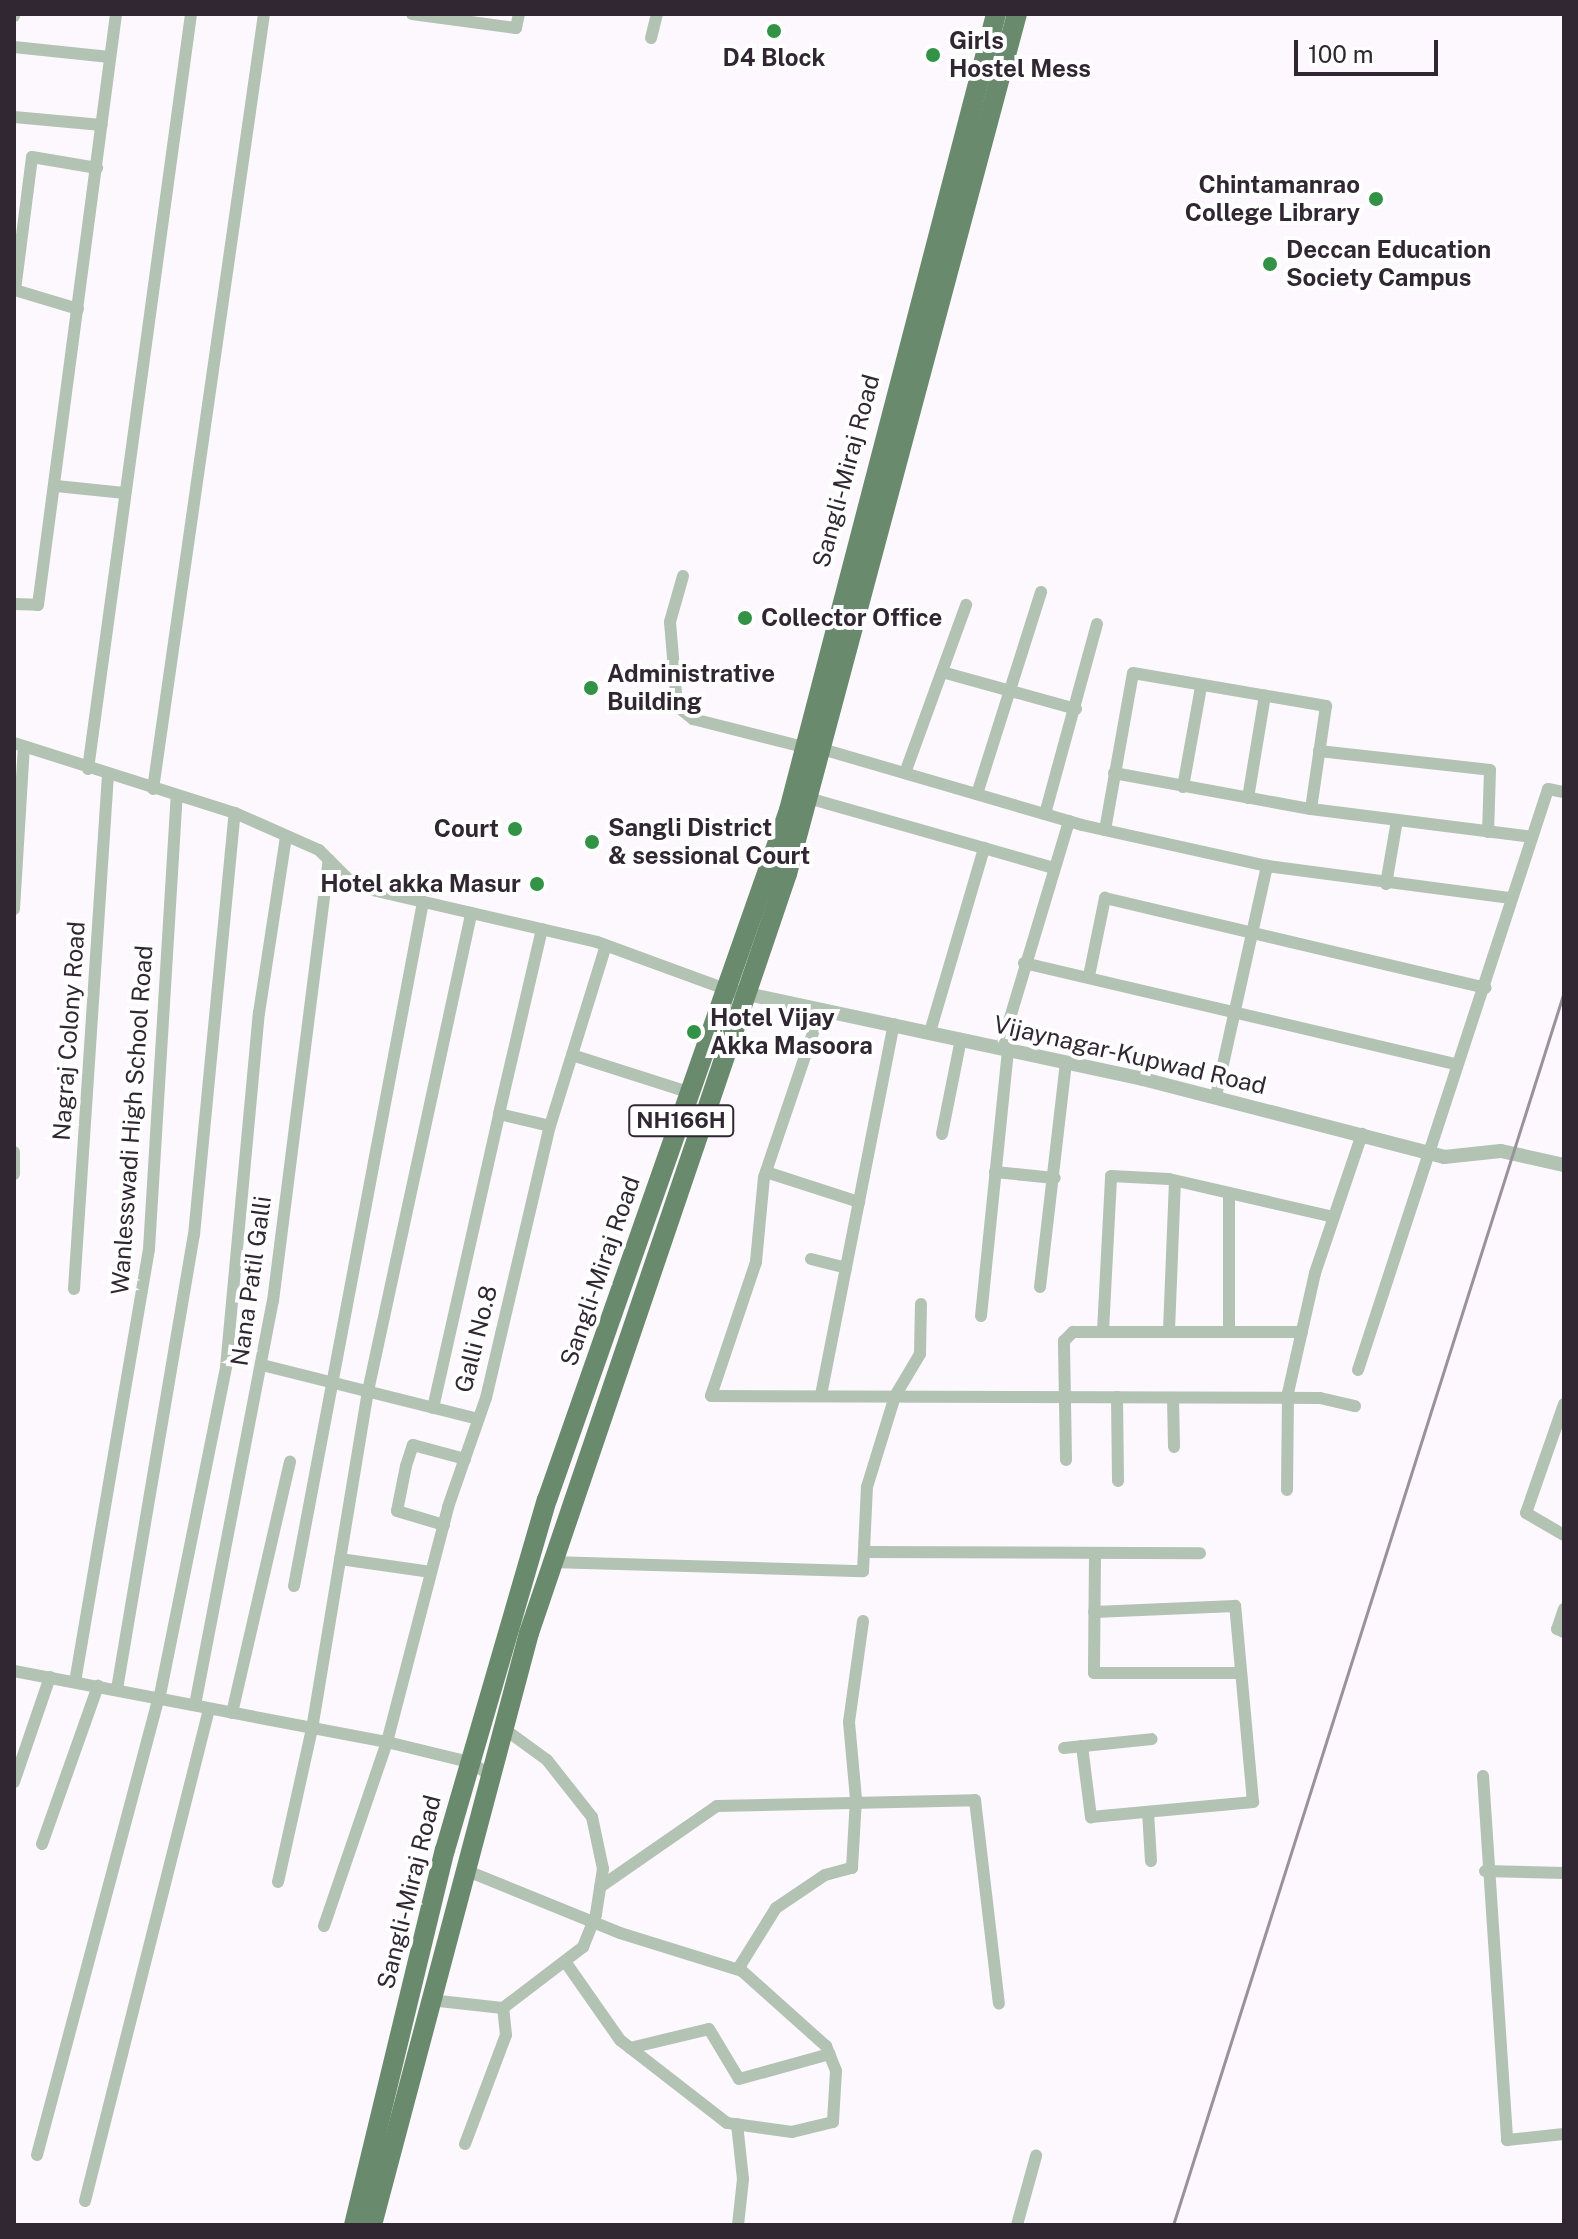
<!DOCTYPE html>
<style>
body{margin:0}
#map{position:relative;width:1578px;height:2239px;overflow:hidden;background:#fdf8fe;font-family:"Public Sans",sans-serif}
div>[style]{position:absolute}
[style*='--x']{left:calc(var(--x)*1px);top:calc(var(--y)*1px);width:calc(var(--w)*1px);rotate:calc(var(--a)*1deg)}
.minor>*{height:12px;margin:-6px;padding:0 6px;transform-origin:6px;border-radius:6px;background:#b2c2b3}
.tertiary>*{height:14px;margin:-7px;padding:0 7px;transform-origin:7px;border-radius:7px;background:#b2c2b3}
.trunk>*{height:20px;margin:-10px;padding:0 10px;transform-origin:10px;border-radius:10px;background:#6a8a6e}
.rail>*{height:3px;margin:-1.5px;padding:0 1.5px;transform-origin:1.5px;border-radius:1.5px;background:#9a929b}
.dots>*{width:22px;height:22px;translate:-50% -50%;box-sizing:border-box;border:4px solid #fff;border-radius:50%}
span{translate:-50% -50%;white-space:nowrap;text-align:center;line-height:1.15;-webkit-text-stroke:8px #fff;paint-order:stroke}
.shield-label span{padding:2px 6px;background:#fff;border:2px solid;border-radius:6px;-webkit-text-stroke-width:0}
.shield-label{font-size:22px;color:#312733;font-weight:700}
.poi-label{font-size:24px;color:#312733;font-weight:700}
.left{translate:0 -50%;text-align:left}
.right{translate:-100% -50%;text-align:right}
.street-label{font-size:24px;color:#312733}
.frame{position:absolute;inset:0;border:16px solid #312733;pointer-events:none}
.scale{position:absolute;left:1294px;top:40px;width:144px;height:36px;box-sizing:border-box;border:4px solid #312733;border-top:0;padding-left:10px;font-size:24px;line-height:28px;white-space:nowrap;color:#312733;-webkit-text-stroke:6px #fff;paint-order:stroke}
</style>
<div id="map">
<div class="minor">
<i style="--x:412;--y:14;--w:105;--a:7.7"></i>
<i style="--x:516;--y:28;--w:14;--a:-78"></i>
<i style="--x:14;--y:16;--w:2;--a:-90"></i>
<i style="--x:651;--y:38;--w:25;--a:-76"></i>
<i style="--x:14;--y:47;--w:96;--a:6"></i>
<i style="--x:14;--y:117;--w:88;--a:5.2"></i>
<i style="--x:78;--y:309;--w:66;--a:-163.2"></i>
<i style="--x:15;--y:290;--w:134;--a:-82.7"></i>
<i style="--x:32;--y:157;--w:66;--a:9.6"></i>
<i style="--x:56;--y:486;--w:69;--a:5.8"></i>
<i style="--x:683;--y:576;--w:48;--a:105.8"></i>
<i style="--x:670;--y:622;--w:84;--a:85.2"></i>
<i style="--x:677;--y:706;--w:21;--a:39"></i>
<i style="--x:693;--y:719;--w:114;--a:14.2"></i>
<i style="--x:14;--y:604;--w:24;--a:2"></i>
<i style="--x:38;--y:605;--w:596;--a:-82.48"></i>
<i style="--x:942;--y:672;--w:139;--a:15.4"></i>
<i style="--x:14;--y:743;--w:232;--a:17.6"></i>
<i style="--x:235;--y:813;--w:92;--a:23.8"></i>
<i style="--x:319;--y:850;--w:51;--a:45"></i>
<i style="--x:355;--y:886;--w:248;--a:13"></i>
<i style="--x:597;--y:942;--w:140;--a:20.1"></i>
<i style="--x:822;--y:749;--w:271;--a:16.3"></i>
<i style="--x:1082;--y:825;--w:189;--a:12.5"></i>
<i style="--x:1267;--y:866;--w:246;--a:7.5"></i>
<i style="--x:1319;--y:751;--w:172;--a:6.3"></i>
<i style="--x:1490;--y:770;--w:62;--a:91.8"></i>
<i style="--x:88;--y:769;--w:762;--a:-82.23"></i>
<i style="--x:905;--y:773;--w:179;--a:-70"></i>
<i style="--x:1114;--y:773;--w:200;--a:10.4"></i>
<i style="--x:1183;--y:787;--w:102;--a:-79.8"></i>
<i style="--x:153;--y:789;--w:783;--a:-81.85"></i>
<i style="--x:977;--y:794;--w:212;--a:-72.4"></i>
<i style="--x:808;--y:798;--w:256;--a:15.9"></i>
<i style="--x:1248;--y:798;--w:104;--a:-80.6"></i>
<i style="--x:1045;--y:814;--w:197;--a:-74.7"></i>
<i style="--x:1105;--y:830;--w:159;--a:-79.9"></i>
<i style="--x:1133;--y:673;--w:196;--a:9.7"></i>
<i style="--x:1326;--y:706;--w:104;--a:98.3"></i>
<i style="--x:1311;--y:809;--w:223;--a:7.2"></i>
<i style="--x:1386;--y:884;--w:65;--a:-80.2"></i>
<i style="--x:14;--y:909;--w:162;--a:-86.5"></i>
<i style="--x:542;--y:929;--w:190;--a:103.1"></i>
<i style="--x:499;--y:1114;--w:52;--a:13.2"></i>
<i style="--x:1024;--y:963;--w:443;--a:13.2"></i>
<i style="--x:1089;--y:976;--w:80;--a:-78.4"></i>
<i style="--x:1105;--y:898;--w:391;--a:13.3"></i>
<i style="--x:821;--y:1009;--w:177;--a:108.7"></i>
<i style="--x:764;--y:1177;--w:85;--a:95.4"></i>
<i style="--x:756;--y:1262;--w:141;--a:108.6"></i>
<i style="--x:711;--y:1396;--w:609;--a:0.19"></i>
<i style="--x:1320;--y:1398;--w:36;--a:13"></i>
<i style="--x:930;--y:1032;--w:192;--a:-73.6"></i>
<i style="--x:1001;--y:1048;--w:237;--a:-73.3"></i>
<i style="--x:572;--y:1055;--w:125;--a:17.7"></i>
<i style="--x:1216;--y:1096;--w:236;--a:-77.5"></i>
<i style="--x:942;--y:1134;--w:97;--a:-78.7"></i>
<i style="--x:14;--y:1152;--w:22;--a:90"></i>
<i style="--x:766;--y:1172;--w:98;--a:17.9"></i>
<i style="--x:995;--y:1172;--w:60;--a:5.7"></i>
<i style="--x:811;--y:1259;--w:36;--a:14"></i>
<i style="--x:1040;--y:1287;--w:226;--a:-83.4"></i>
<i style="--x:74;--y:1289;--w:515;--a:-86.22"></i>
<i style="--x:981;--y:1316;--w:268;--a:-84.2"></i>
<i style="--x:1169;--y:1330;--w:149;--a:-87.7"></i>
<i style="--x:1103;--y:1331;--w:155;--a:-87"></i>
<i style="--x:1111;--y:1176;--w:58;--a:3"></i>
<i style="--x:1169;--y:1179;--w:169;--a:13"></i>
<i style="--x:1229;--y:1331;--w:138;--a:-90"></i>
<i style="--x:262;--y:1365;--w:223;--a:14"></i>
<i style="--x:1358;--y:1370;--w:611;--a:-71.89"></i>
<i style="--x:1548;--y:789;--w:16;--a:11"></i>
<i style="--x:821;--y:1395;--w:378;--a:-78.9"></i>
<i style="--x:1117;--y:1397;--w:84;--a:89.3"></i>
<i style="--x:1173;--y:1398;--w:49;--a:88.8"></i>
<i style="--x:1564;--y:1404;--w:115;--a:109.2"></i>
<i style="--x:1526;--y:1513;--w:44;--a:30.1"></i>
<i style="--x:433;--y:1408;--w:301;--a:-77.3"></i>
<i style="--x:1066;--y:1460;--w:119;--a:-91"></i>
<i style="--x:1064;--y:1341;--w:13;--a:-45"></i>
<i style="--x:1073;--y:1332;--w:229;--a:0"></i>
<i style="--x:1287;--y:1490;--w:97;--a:-89.4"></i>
<i style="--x:1288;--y:1393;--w:123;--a:-77.3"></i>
<i style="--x:1315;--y:1273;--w:147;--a:-71.3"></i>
<i style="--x:444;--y:1525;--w:49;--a:-163.4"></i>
<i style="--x:397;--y:1511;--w:46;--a:-78.7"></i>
<i style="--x:406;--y:1466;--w:22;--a:-72"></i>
<i style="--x:413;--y:1445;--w:54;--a:15.1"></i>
<i style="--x:865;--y:1552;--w:335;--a:0.2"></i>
<i style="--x:1095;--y:1554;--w:119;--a:90.5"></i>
<i style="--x:1094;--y:1673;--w:147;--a:0"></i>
<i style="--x:340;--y:1559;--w:92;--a:8.1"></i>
<i style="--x:551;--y:1562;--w:312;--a:1.7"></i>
<i style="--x:863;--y:1571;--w:84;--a:-87.3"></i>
<i style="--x:867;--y:1487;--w:95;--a:-72.9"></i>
<i style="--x:895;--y:1396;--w:49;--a:-59.2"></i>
<i style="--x:920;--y:1354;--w:50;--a:-88.9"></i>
<i style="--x:294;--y:1586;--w:696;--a:-79.32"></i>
<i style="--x:1564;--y:1609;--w:21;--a:109"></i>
<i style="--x:1557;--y:1629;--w:8;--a:23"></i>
<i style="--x:14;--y:1671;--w:380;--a:10.8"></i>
<i style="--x:387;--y:1742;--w:84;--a:13.7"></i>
<i style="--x:469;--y:1762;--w:26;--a:31"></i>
<i style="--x:75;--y:1682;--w:439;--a:-80.3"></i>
<i style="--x:149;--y:1249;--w:454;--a:-86.5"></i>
<i style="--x:117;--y:1689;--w:460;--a:-80.4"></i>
<i style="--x:194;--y:1235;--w:424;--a:-84.5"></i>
<i style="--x:160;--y:1695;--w:335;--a:-78.6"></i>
<i style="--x:226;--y:1367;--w:356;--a:-84.7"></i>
<i style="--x:259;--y:1013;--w:179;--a:-81.3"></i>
<i style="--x:195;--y:1705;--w:411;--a:-79.1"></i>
<i style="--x:273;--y:1301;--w:445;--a:-82.8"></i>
<i style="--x:232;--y:1713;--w:258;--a:-77"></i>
<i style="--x:1082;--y:1746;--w:72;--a:82.8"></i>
<i style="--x:1091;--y:1817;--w:163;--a:-5.3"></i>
<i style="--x:1253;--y:1802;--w:197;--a:-95.2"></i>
<i style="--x:1235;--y:1606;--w:141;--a:177.6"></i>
<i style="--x:1064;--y:1748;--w:88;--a:-5.8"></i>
<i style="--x:1483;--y:1776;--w:365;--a:86.2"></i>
<i style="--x:1507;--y:2140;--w:57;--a:-6"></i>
<i style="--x:14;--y:1782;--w:111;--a:-71.1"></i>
<i style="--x:1148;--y:1812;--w:49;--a:86.5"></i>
<i style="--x:42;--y:1844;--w:168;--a:-70.5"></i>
<i style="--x:465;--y:1870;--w:167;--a:22.1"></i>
<i style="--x:620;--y:1933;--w:128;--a:17.3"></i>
<i style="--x:742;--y:1971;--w:113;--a:41.8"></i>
<i style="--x:826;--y:2046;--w:27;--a:68"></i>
<i style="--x:836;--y:2071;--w:51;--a:93.4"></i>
<i style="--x:833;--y:2122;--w:42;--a:166.3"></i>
<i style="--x:792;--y:2132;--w:66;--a:-172.1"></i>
<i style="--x:727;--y:2123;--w:135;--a:-142.2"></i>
<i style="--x:620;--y:2040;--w:94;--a:-125"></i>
<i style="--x:1485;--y:1871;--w:79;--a:1.5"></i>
<i style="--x:278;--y:1882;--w:157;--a:-77.5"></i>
<i style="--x:312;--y:1729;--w:343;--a:-80.6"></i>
<i style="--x:368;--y:1391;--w:489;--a:-77.8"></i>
<i style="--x:600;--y:1887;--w:142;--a:-34.7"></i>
<i style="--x:717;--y:1806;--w:258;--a:-1.3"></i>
<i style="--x:975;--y:1800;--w:205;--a:83.3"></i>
<i style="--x:324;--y:1926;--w:194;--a:-71.1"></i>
<i style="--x:387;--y:1742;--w:243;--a:-75.4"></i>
<i style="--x:448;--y:1507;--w:115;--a:-70.8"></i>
<i style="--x:486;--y:1398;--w:279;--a:-76.8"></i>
<i style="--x:550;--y:1126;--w:189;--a:-72.8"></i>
<i style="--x:738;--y:1969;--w:72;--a:-58.1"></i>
<i style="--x:776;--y:1908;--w:59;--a:-34"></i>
<i style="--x:825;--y:1875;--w:28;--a:-15"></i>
<i style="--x:852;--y:1868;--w:69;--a:-86.7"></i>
<i style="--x:856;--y:1799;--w:77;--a:-95.2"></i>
<i style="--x:849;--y:1722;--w:102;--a:-82.1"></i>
<i style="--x:430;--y:2000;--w:73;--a:6.3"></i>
<i style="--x:503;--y:2008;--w:101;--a:-37.3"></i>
<i style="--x:583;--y:1947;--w:35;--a:-68"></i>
<i style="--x:596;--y:1914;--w:46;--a:-81.2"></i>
<i style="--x:603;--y:1869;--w:53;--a:-101.9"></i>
<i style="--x:592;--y:1817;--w:73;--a:-128.3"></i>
<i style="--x:547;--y:1760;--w:54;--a:-144"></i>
<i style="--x:630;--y:2048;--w:81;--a:-13.5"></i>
<i style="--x:709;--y:2029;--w:58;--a:59"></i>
<i style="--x:739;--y:2079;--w:94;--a:-15.4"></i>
<i style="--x:737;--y:2124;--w:55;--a:83.8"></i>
<i style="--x:743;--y:2179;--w:46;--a:96.2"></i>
<i style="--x:465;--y:2144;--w:116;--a:-69.4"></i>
<i style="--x:506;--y:2035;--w:27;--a:-96"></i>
<i style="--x:37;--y:2155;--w:472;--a:-75.1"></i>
<i style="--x:85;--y:2201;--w:507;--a:-75.85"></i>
<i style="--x:1017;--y:2225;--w:72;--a:-74.6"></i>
</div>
<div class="tertiary">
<i style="--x:738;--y:992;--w:414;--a:12.1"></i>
<i style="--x:1143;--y:1079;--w:311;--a:14.5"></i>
<i style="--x:1444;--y:1157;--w:57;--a:-6"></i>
<i style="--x:1501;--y:1151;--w:65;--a:12.5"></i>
</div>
<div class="trunk">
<i style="--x:354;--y:2225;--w:386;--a:-76.4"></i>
<i style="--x:445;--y:1850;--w:365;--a:-73.8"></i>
<i style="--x:547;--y:1500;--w:731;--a:-70.67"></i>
<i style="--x:789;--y:810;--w:822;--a:-75.42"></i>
<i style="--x:372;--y:2225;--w:612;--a:-75.15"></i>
<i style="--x:529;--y:1633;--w:802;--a:-71.23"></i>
<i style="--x:787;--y:874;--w:890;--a:-75.03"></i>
</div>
<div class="rail">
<i style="--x:1173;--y:2225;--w:1294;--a:-72.41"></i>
</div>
<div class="dots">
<i style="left:774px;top:31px;background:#329346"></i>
<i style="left:933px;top:55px;background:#329346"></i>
<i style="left:1376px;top:199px;background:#329346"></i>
<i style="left:1270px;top:264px;background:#329346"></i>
<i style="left:745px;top:618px;background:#329346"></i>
<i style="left:591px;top:688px;background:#329346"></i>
<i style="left:515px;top:829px;background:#329346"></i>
<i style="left:592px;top:842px;background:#329346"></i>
<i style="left:537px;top:884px;background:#329346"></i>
<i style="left:694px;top:1032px;background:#329346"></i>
</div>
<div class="shield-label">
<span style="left:681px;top:1121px">NH166H</span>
</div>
<div class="poi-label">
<span class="left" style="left:949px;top:55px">Girls<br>Hostel Mess</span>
<span style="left:774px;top:58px">D4 Block</span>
<span class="right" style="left:1360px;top:199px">Chintamanrao<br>College Library</span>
<span class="left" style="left:1286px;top:264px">Deccan Education<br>Society Campus</span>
<span class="left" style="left:761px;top:618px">Collector Office</span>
<span class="left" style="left:607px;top:688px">Administrative<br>Building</span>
<span class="left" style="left:608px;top:842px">Sangli District<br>&amp; sessional Court</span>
<span class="right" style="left:499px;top:829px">Court</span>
<span class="right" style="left:521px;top:884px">Hotel akka Masur</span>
<span class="left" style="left:710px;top:1032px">Hotel Vijay<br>Akka Masoora</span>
</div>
<div class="street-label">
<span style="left:846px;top:471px;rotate:-75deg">Sangli-Miraj Road</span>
<span style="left:69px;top:1031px;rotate:-86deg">Nagraj Colony Road</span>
<span style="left:1130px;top:1055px;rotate:13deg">Vijaynagar-Kupwad Road</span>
<span style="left:132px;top:1120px;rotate:-86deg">Wanlesswadi High School Road</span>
<span style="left:600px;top:1271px;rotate:-71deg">Sangli-Miraj Road</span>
<span style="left:251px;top:1281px;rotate:-82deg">Nana Patil Galli</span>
<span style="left:476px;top:1339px;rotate:-76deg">Galli No.8</span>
<span style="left:409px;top:1892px;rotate:-76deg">Sangli-Miraj Road</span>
</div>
<div class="frame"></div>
<div class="scale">100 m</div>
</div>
